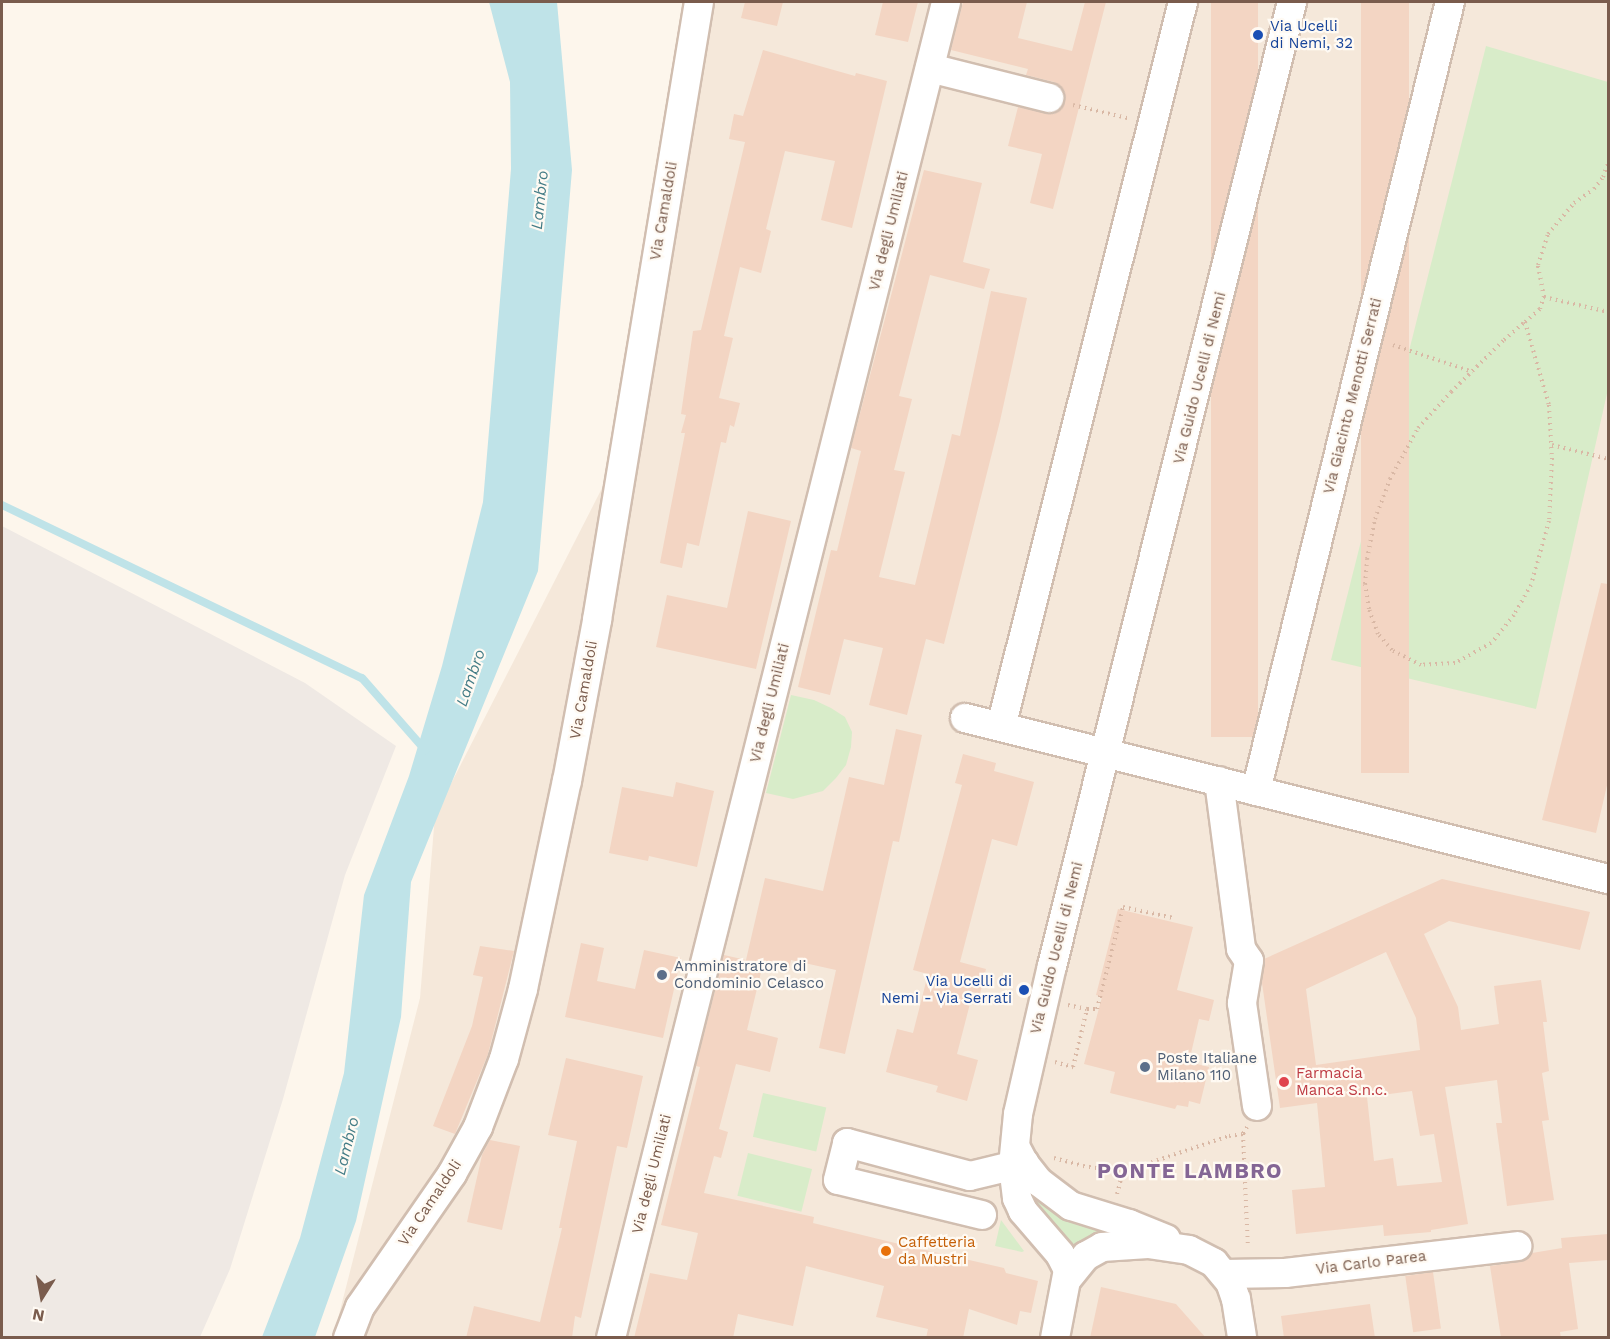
<!DOCTYPE html>
<style>
body{margin:0}
#map{position:relative;width:1610px;height:1339px;overflow:hidden;background:#fdf6ec;font-family:"Work Sans",sans-serif}
div>[style]{position:absolute}
[style*='--x']{left:calc(var(--x)*1px);top:calc(var(--y)*1px);width:calc(var(--w)*1px);rotate:calc(var(--a)*1deg)}
.residential>*{inset:0;background:#f5e8da}
.industrial>*{inset:0;background:#efe9e4}
.green>*{inset:0;background:#d8ecc9;transform-origin:0 0}
.water>*{inset:0;background:#bfe3e8}
.stream>*{height:8px;margin:-4px;padding:0 4px;transform-origin:4px;border-radius:4px;background:#bfe3e8}
.building>*{inset:0;background:#f3d5c3;transform-origin:0 0}
.path>*{height:4px;margin-top:-2px;transform-origin:0;background:repeating-linear-gradient(90deg,#d9b8a5 0 1.5px,transparent 0 6px)}
.roads{filter:drop-shadow(2px 0 #d1beb0) drop-shadow(-2px 0 #d1beb0) drop-shadow(0 2px #d1beb0) drop-shadow(0 -2px #d1beb0)}
.minor>*{height:28px;margin:-14px;padding:0 14px;transform-origin:14px;border-radius:14px;background:#fff}
.dots>*{width:16px;height:16px;translate:-50% -50%;box-sizing:border-box;border:3px solid #fffaf3;border-radius:50%}
span{translate:-50% -50%;white-space:nowrap;text-align:center;line-height:1.15;-webkit-text-stroke:4.5px #fffaf3;paint-order:stroke}
.transit-label{font-size:15px;color:#164399}
.left{translate:0 -50%;text-align:left}
.right{translate:-100% -50%;text-align:right}
.street-label{font-size:15px;color:#7a5c4d}
.service-label{font-size:15px;color:#4e5e75}
.health-label{font-size:15px;color:#be3a42}
.food-label{font-size:15px;color:#c56008}
.water-label{font-size:16px;color:#437c86;font-style:italic}
.district-label{font-size:21px;color:#846695;font-weight:700;letter-spacing:1.5px}
.frame{position:absolute;inset:0;border:3px solid #7a5c4d;pointer-events:none}
.north{position:absolute;left:12px;top:1267px;width:60px;height:60px;-webkit-text-stroke:4px #fffaf3;paint-order:stroke;rotate:191deg;font-size:16px;font-weight:700;line-height:24px;text-align:center;color:#7a5c4d}
.north::after{content:'';display:block;margin:auto;width:21px;height:27px;background:#7a5c4d;clip-path:polygon(50% 0,100% 100%,50% 72%,0 100%)}
</style>
<div id="map">
<div class="residential">
<i style="clip-path:polygon(704px 2px,1608px 2px,1608px 1337px,333px 1338px,420px 998px,435px 815px,621px 451px)"></i>
</div>
<div class="industrial">
<i style="clip-path:polygon(2px 526px,305px 683px,396px 746px,345px 875px,283px 1099px,230px 1269px,200px 1337px,2px 1337px)"></i>
</div>
<div class="green">
<i style="clip-path:polygon(1486px 46px,1608px 82px,1608px 389px,1536px 709px,1331px 660px)"></i>
<i style="clip-path:polygon(791px 695px,814px 700px,831px 708px,845px 717px,852px 732px,851px 747px,846px 765px,836px 778px,823px 791px,793px 799px,766px 793px)"></i>
<i style="left:763px;top:1093px;width:65px;height:45px;rotate:13deg"></i>
<i style="left:748px;top:1153px;width:66px;height:44px;rotate:14deg"></i>
<i style="clip-path:polygon(1033px 1193px,1062px 1216px,1103px 1229px,1103px 1235px,1075px 1253px,1027px 1194px)"></i>
<i style="clip-path:polygon(1001px 1220px,1024px 1251px,1022px 1252px,995px 1246px)"></i>
</div>
<div class="water">
<i style="clip-path:polygon(489px 2px,557px 2px,572px 170px,538px 571px,411px 882px,401px 1017px,356px 1221px,315px 1337px,262px 1337px,300px 1238px,344px 1073px,364px 895px,409px 776px,442px 666px,483px 502px,511px 169px,510px 82px)"></i>
</div>
<div class="stream">
<i style="--x:2;--y:505;--w:399;--a:25.7"></i>
<i style="--x:362;--y:678;--w:96;--a:48.8"></i>
</div>
<div class="building">
<i style="clip-path:polygon(745px 2px,783px 2px,777px 26px,741px 18px)"></i>
<i style="clip-path:polygon(883px 2px,918px 2px,908px 42px,875px 35px)"></i>
<i style="clip-path:polygon(963px 2px,1027px 2px,1018px 38px,1072px 51px,1085px 2px,1106px 2px,1053px 209px,1030px 203px,1042px 154px,1008px 146px,1018px 107px,1054px 114px,1065px 103px,1065px 93px,1054px 82px,1026px 75px,1028px 69px,951px 50px)"></i>
<i style="left:1211px;top:2px;width:47px;height:735px"></i>
<i style="left:1361px;top:2px;width:48px;height:771px"></i>
<i style="clip-path:polygon(763px 50px,855px 76px,856px 73px,887px 81px,852px 228px,821px 220px,835px 161px,785px 151px,766px 229px,771px 231px,761px 273px,740px 267px,724px 336px,733px 338px,719px 398px,740px 403px,734px 427px,730px 425px,726px 443px,721px 442px,699px 546px,687px 543px,682px 568px,660px 563px,685px 433px,681px 433px,686px 415px,681px 414px,693px 331px,701px 330px,745px 142px,729px 139px,734px 114px,743px 116px)"></i>
<i style="clip-path:polygon(924px 170px,982px 183px,963px 262px,990px 269px,984px 289px,930px 275px,899px 396px,912px 399px,894px 470px,905px 472px,879px 577px,915px 585px,952px 434px,960px 436px,991px 291px,1027px 298px,1000px 421px,944px 644px,926px 639px,907px 715px,869px 705px,883px 648px,844px 639px,830px 695px,798px 687px,831px 550px,837px 551px,861px 451px,851px 448px)"></i>
<i style="clip-path:polygon(748px 511px,791px 521px,756px 669px,656px 647px,667px 595px,727px 608px)"></i>
<i style="clip-path:polygon(1601px 583px,1608px 584px,1608px 781px,1596px 833px,1542px 820px)"></i>
<i style="clip-path:polygon(896px 729px,922px 735px,899px 842px,893px 841px,845px 1054px,819px 1048px,836px 970px,791px 960px,789px 970px,763px 964px,747px 1030px,778px 1038px,770px 1072px,736px 1064px,719px 1129px,728px 1132px,721px 1158px,714px 1156px,704px 1193px,814px 1217px,813px 1223px,895px 1243px,1004px 1268px,1006px 1273px,1038px 1281px,1031px 1313px,1020px 1311px,1017px 1325px,969px 1309px,963px 1338px,926px 1338px,928px 1329px,876px 1317px,884px 1286px,806px 1266px,793px 1326px,738px 1314px,733px 1338px,634px 1338px,650px 1273px,687px 1280px,698px 1233px,661px 1225px,700px 1067px,696px 1066px,724px 955px,746px 960px,765px 878px,823px 891px,849px 777px,884px 785px)"></i>
<i style="clip-path:polygon(963px 754px,996px 763px,994px 771px,1034px 782px,1017px 846px,992px 839px,960px 962px,986px 969px,980px 994px,973px 992px,957px 1054px,978px 1060px,967px 1101px,936px 1092px,938px 1086px,886px 1072px,897px 1029px,913px 1033px,928px 974px,913px 970px,962px 785px,955px 783px)"></i>
<i style="clip-path:polygon(676px 782px,714px 791px,697px 867px,649px 856px,648px 861px,609px 853px,622px 787px,673px 797px)"></i>
<i style="clip-path:polygon(evenodd,1442px 879px,1590px 912px,1580px 950px,1449px 921px,1424px 934px,1458px 1007px,1461px 1030px,1499px 1024px,1494px 986px,1541px 980px,1547px 1022px,1543px 1022px,1549px 1071px,1542px 1073px,1549px 1120px,1542px 1121px,1554px 1200px,1507px 1206px,1496px 1123px,1502px 1123px,1497px 1080px,1445px 1087px,1468px 1224px,1431px 1230px,1431px 1232px,1384px 1236px,1383px 1225px,1296px 1234px,1292px 1190px,1325px 1187px,1317px 1103px,1280px 1108px,1262px 983px,1264px 959px,1442px 879px,1386px 952px,1416px 1018px,1420px 1050px,1316px 1065px,1306px 989px,1386px 952px,1442px 879px,1412px 1091px,1420px 1136px,1434px 1134px,1442px 1182px,1397px 1186px,1393px 1158px,1374px 1161px,1367px 1097px,1412px 1091px)"></i>
<i style="clip-path:polygon(1118px 909px,1193px 927px,1177px 990px,1214px 1000px,1209px 1021px,1199px 1019px,1189px 1062px,1209px 1067px,1200px 1104px,1189px 1101px,1188px 1107px,1177px 1105px,1175px 1109px,1110px 1093px,1115px 1072px,1084px 1064px,1102px 997px,1096px 995px)"></i>
<i style="clip-path:polygon(581px 943px,604px 948px,597px 981px,635px 989px,644px 950px,681px 958px,663px 1038px,565px 1017px)"></i>
<i style="clip-path:polygon(480px 946px,514px 951px,488px 1054px,455px 1134px,433px 1126px,472px 1026px,483px 977px,473px 975px)"></i>
<i style="clip-path:polygon(566px 1058px,643px 1076px,627px 1148px,617px 1146px,581px 1318px,575px 1316px,572px 1338px,466px 1338px,474px 1306px,540px 1322px,562px 1228px,559px 1228px,577px 1141px,548px 1135px)"></i>
<i style="clip-path:polygon(490px 1140px,520px 1146px,502px 1230px,467px 1222px,482px 1155px)"></i>
<i style="clip-path:polygon(1608px 1234px,1608px 1260px,1569px 1263px,1578px 1329px,1560px 1332px,1561px 1338px,1501px 1338px,1490px 1266px,1519px 1262px,1532px 1253px,1562px 1248px,1561px 1238px)"></i>
<i style="left:1433px;top:1272px;width:57px;height:28px;rotate:82deg"></i>
<i style="clip-path:polygon(1101px 1287px,1176px 1304px,1206px 1338px,1090px 1338px)"></i>
<i style="clip-path:polygon(1370px 1304px,1375px 1338px,1284px 1338px,1281px 1316px)"></i>
</div>
<div class="path">
<i style="--x:1073;--y:105;--w:56;--a:13.5"></i>
<i style="--x:1544;--y:297;--w:66;--a:13.2"></i>
<i style="--x:1525;--y:322;--w:86;--a:73.9"></i>
<i style="--x:1549;--y:405;--w:53;--a:86.8"></i>
<i style="--x:1552;--y:458;--w:63;--a:92.7"></i>
<i style="--x:1549;--y:521;--w:66;--a:105.7"></i>
<i style="--x:1531;--y:585;--w:34;--a:120"></i>
<i style="--x:1514;--y:615;--w:36;--a:129"></i>
<i style="--x:1491;--y:643;--w:41;--a:150.9"></i>
<i style="--x:1455;--y:663;--w:34;--a:177"></i>
<i style="--x:1421;--y:665;--w:33;--a:-153"></i>
<i style="--x:1392;--y:650;--w:21;--a:-131"></i>
<i style="--x:1378;--y:634;--w:27;--a:-110"></i>
<i style="--x:1369;--y:609;--w:25;--a:-99"></i>
<i style="--x:1365;--y:584;--w:25;--a:-85"></i>
<i style="--x:1367;--y:559;--w:41;--a:-78.7"></i>
<i style="--x:1375;--y:519;--w:43;--a:-69.4"></i>
<i style="--x:1390;--y:479;--w:58;--a:-61.2"></i>
<i style="--x:1418;--y:428;--w:49;--a:-47.5"></i>
<i style="--x:1451;--y:392;--w:74;--a:-44.5"></i>
<i style="--x:1504;--y:340;--w:28;--a:-41"></i>
<i style="--x:1525;--y:322;--w:20;--a:-41"></i>
<i style="--x:1540;--y:309;--w:13;--a:-72"></i>
<i style="--x:1544;--y:297;--w:33;--a:-101"></i>
<i style="--x:1538;--y:265;--w:33;--a:-72"></i>
<i style="--x:1548;--y:234;--w:40;--a:-50"></i>
<i style="--x:1574;--y:203;--w:24;--a:-35"></i>
<i style="--x:1594;--y:189;--w:15;--a:-53"></i>
<i style="--x:1603;--y:177;--w:15;--a:-70"></i>
<i style="--x:1393;--y:345;--w:84;--a:18.6"></i>
<i style="--x:1552;--y:445;--w:58;--a:14"></i>
<i style="--x:1068;--y:1005;--w:19;--a:12"></i>
<i style="--x:1055;--y:1062;--w:19;--a:16"></i>
<i style="--x:1073;--y:1067;--w:60;--a:-76.4"></i>
<i style="--x:1087;--y:1009;--w:10;--a:0"></i>
<i style="--x:1097;--y:1009;--w:105;--a:-75.7"></i>
<i style="--x:1123;--y:907;--w:52;--a:12.2"></i>
<i style="--x:1247;--y:1127;--w:8;--a:120"></i>
<i style="--x:1243;--y:1134;--w:114;--a:87.5"></i>
<i style="--x:1054;--y:1158;--w:30;--a:15"></i>
<i style="--x:1083;--y:1166;--w:40;--a:8.5"></i>
<i style="--x:1123;--y:1172;--w:112;--a:-18.8"></i>
<i style="--x:1229;--y:1136;--w:14;--a:-8"></i>
<i style="--x:1117;--y:1194;--w:23;--a:-75"></i>
</div>
<div class="roads">
<div class="minor">
<i style="--x:930;--y:68;--w:123;--a:14.1"></i>
<i style="--x:965;--y:718;--w:663;--a:14.06"></i>
<i style="--x:1001;--y:727;--w:747;--a:-75.91"></i>
<i style="--x:1219;--y:781;--w:169;--a:82.5"></i>
<i style="--x:1241;--y:949;--w:14;--a:56"></i>
<i style="--x:1249;--y:961;--w:43;--a:99.5"></i>
<i style="--x:1242;--y:1003;--w:104;--a:81.7"></i>
<i style="--x:1256;--y:791;--w:813;--a:-76.19"></i>
<i style="--x:1016;--y:1148;--w:17;--a:62"></i>
<i style="--x:1024;--y:1163;--w:24;--a:52"></i>
<i style="--x:1039;--y:1182;--w:40;--a:37"></i>
<i style="--x:1071;--y:1206;--w:61;--a:17.2"></i>
<i style="--x:1129;--y:1224;--w:40;--a:22"></i>
<i style="--x:982;--y:1215;--w:148;--a:-166.3"></i>
<i style="--x:838;--y:1180;--w:38;--a:-76"></i>
<i style="--x:847;--y:1143;--w:127;--a:15"></i>
<i style="--x:970;--y:1176;--w:56;--a:-13.5"></i>
<i style="--x:1224;--y:1274;--w:61;--a:-0.9"></i>
<i style="--x:1285;--y:1273;--w:234;--a:-6.6"></i>
<i style="--x:1068;--y:1278;--w:28;--a:-51"></i>
<i style="--x:1086;--y:1256;--w:18;--a:-29"></i>
<i style="--x:1102;--y:1247;--w:46;--a:-3.7"></i>
<i style="--x:1148;--y:1244;--w:41;--a:8.3"></i>
<i style="--x:1189;--y:1250;--w:28;--a:27"></i>
<i style="--x:1214;--y:1263;--w:25;--a:50"></i>
<i style="--x:1230;--y:1282;--w:18;--a:71"></i>
<i style="--x:1236;--y:1299;--w:39;--a:81"></i>
<i style="--x:348;--y:1338;--w:33;--a:-69"></i>
<i style="--x:360;--y:1307;--w:162;--a:-55.3"></i>
<i style="--x:452;--y:1174;--w:54;--a:-61"></i>
<i style="--x:478;--y:1127;--w:73;--a:-69.1"></i>
<i style="--x:504;--y:1059;--w:73;--a:-74.8"></i>
<i style="--x:523;--y:989;--w:213;--a:-78.1"></i>
<i style="--x:567;--y:781;--w:164;--a:-79.4"></i>
<i style="--x:597;--y:620;--w:626;--a:-80.63"></i>
<i style="--x:611;--y:1338;--w:1377;--a:-75.92"></i>
<i style="--x:1055;--y:1338;--w:69;--a:-79.2"></i>
<i style="--x:1068;--y:1270;--w:18;--a:-117"></i>
<i style="--x:1060;--y:1254;--w:57;--a:-130.7"></i>
<i style="--x:1023;--y:1211;--w:14;--a:-115"></i>
<i style="--x:1017;--y:1198;--w:32;--a:-97"></i>
<i style="--x:1013;--y:1166;--w:52;--a:-84.5"></i>
<i style="--x:1018;--y:1114;--w:152;--a:-77.1"></i>
<i style="--x:1052;--y:966;--w:993;--a:-76.02"></i>
</div>
</div>
<div class="dots">
<i style="left:1258px;top:35px;background:#1a4fb4"></i>
<i style="left:662px;top:975px;background:#5c6f8a"></i>
<i style="left:1024px;top:990px;background:#1a4fb4"></i>
<i style="left:1145px;top:1067px;background:#5c6f8a"></i>
<i style="left:1284px;top:1082px;background:#e0444e"></i>
<i style="left:886px;top:1251px;background:#e8710a"></i>
</div>
<div class="transit-label">
<span class="left" style="left:1270px;top:35px">Via Ucelli<br>di Nemi, 32</span>
<span class="right" style="left:1012px;top:990px">Via Ucelli di<br>Nemi - Via Serrati</span>
</div>
<div class="street-label">
<span style="left:664px;top:211px;rotate:-80deg">Via Camaldoli</span>
<span style="left:889px;top:231px;rotate:-76deg">Via degli Umiliati</span>
<span style="left:1200px;top:378px;rotate:-76deg">Via Guido Ucelli di Nemi</span>
<span style="left:1353px;top:396px;rotate:-76deg">Via Giacinto Menotti Serrati</span>
<span style="left:584px;top:690px;rotate:-80deg">Via Camaldoli</span>
<span style="left:770px;top:703px;rotate:-76deg">Via degli Umiliati</span>
<span style="left:1057px;top:948px;rotate:-76deg">Via Guido Ucelli di Nemi</span>
<span style="left:652px;top:1174px;rotate:-76deg">Via degli Umiliati</span>
<span style="left:430px;top:1203px;rotate:-56deg">Via Camaldoli</span>
<span style="left:1371px;top:1263px;rotate:-7deg">Via Carlo Parea</span>
</div>
<div class="service-label">
<span class="left" style="left:674px;top:975px">Amministratore di<br>Condominio Celasco</span>
<span class="left" style="left:1157px;top:1067px">Poste Italiane<br>Milano 110</span>
</div>
<div class="health-label">
<span class="left" style="left:1296px;top:1082px">Farmacia<br>Manca S.n.c.</span>
</div>
<div class="food-label">
<span class="left" style="left:898px;top:1251px">Caffetteria<br>da Mustri</span>
</div>
<div class="water-label">
<span style="left:540px;top:200px;rotate:-84deg">Lambro</span>
<span style="left:471px;top:678px;rotate:-71deg">Lambro</span>
<span style="left:347px;top:1146px;rotate:-76deg">Lambro</span>
</div>
<div class="district-label">
<span style="left:1190px;top:1171px">PONTE LAMBRO</span>
</div>
<div class="frame"></div>
<div class="north">N</div>
</div>
